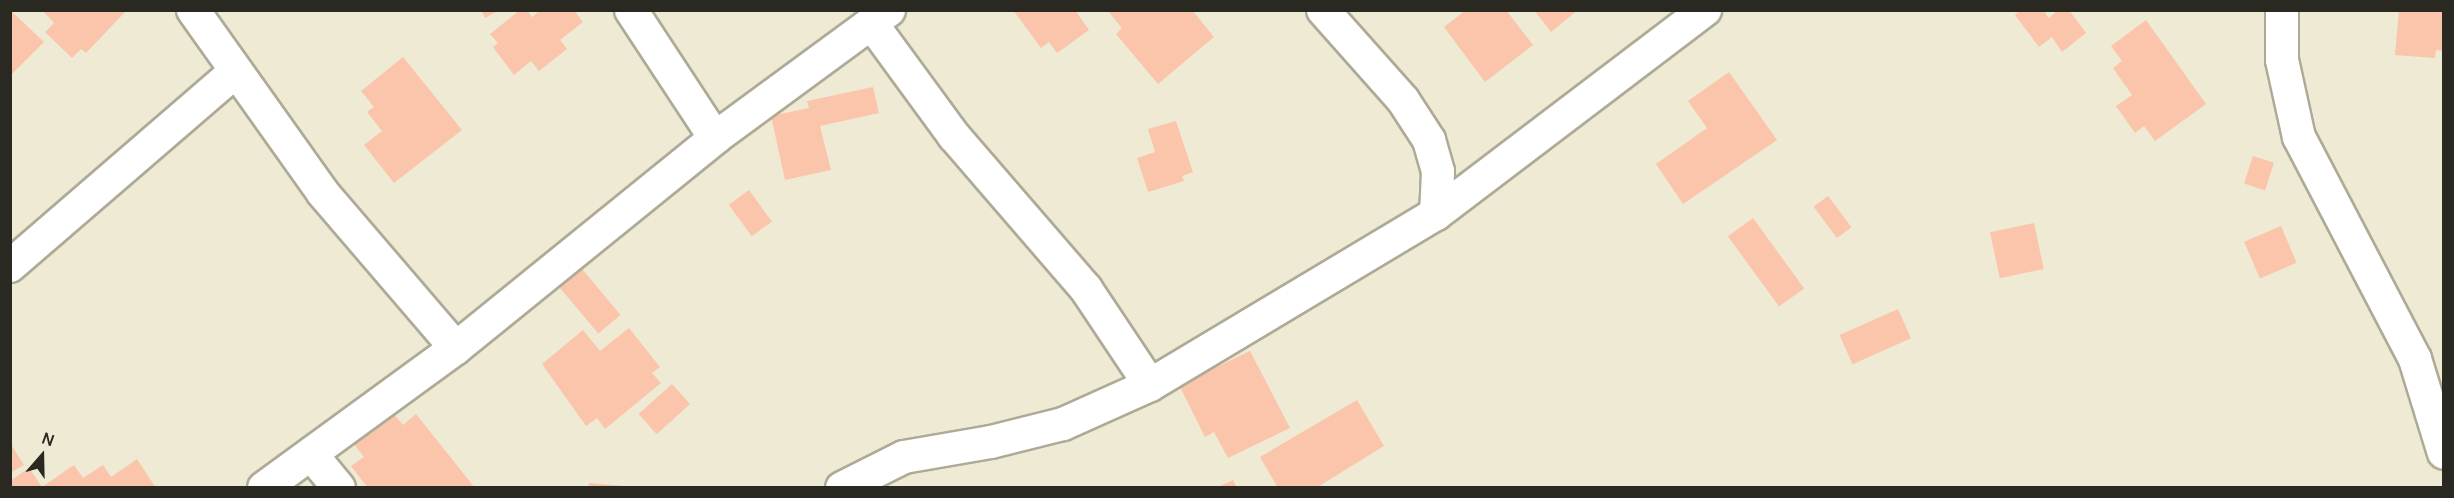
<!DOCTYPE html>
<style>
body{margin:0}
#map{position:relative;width:2454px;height:498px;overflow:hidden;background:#eeead4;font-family:Manrope,sans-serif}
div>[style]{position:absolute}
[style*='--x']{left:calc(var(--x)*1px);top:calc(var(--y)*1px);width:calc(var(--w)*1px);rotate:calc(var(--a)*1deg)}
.building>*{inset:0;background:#fbc5ab;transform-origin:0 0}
.roads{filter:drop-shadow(2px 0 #aeaa96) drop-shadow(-2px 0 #aeaa96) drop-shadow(0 2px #aeaa96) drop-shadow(0 -2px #aeaa96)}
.minor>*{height:32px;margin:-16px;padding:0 16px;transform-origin:16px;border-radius:16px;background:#fff}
span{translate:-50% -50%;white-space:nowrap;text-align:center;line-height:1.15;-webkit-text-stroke:5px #eeead4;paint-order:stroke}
.frame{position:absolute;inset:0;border:12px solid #2a2921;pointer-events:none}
.north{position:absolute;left:12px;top:426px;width:60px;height:60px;-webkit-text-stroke:4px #eeead4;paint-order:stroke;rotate:20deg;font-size:16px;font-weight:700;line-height:24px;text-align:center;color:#2a2921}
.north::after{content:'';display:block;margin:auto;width:21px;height:27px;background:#2a2921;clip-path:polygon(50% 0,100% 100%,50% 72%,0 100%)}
</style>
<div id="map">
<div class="building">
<i style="clip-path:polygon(10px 10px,44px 42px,10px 76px)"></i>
<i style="clip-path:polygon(42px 10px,127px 10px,86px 53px,81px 49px,72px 58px,45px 32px,54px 23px)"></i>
<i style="clip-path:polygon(481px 10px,499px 10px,485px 18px)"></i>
<i style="clip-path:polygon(520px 10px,527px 10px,532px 17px,541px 10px,574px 10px,583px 22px,560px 40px,567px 49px,539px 71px,531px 61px,514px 75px,493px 47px,498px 43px,490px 34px)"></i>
<i style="clip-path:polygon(1013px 10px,1075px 10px,1089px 30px,1057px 53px,1049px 42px,1041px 48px)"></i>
<i style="clip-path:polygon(1107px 10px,1192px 10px,1214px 37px,1158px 84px,1116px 34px,1122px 28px)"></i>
<i style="clip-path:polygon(1466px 10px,1506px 10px,1533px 45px,1485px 82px,1444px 27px)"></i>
<i style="clip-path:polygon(1534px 10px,1578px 10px,1551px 32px)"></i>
<i style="clip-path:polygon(2021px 10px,2043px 10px,2049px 18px,2058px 10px,2069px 10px,2086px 33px,2062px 52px,2052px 37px,2039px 47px,2015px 15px)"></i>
<i style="clip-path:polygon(2399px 10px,2444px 10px,2444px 51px,2436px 50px,2435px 58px,2395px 55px)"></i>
<i style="clip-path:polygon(2146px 20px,2206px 104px,2155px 141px,2144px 126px,2135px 133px,2116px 106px,2132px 95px,2113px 68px,2122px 61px,2111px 46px)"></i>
<i style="clip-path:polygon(403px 57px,462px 130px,394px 183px,364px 145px,382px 131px,367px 112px,374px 107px,361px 91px)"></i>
<i style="clip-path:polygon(1729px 72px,1777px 140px,1683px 204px,1656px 164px,1707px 128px,1688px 101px)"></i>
<i style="clip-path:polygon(873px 87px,879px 113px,820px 126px,831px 170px,785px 180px,771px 116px,809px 108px,807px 101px)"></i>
<i style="clip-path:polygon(1176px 121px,1193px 172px,1182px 176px,1184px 181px,1148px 192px,1137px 158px,1155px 152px,1148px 129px)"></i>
<i style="left:2253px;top:156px;width:22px;height:29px;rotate:18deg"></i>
<i style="left:749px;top:190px;width:39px;height:25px;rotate:54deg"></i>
<i style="left:1828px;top:196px;width:39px;height:18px;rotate:53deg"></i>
<i style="left:1753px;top:218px;width:87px;height:31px;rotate:54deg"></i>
<i style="left:2034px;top:223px;width:47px;height:45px;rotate:78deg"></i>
<i style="left:2281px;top:226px;width:40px;height:40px;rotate:67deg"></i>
<i style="left:582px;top:269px;width:60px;height:29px;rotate:50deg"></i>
<i style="left:1898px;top:309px;width:32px;height:64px;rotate:66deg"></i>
<i style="clip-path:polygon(629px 328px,660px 367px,652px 373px,661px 383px,605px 429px,597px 418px,586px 426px,542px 364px,583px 330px,600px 351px)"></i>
<i style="clip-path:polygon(1250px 351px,1290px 428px,1228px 458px,1214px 432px,1205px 437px,1179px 385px)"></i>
<i style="left:672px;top:384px;width:27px;height:45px;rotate:48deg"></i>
<i style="clip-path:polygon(1357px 400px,1384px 446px,1316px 488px,1278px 488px,1260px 457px)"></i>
<i style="clip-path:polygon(392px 412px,403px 425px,416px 414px,475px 488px,368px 488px,351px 466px,364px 457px,353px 443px)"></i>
<i style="clip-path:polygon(10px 443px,24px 465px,10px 473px)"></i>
<i style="clip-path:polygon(137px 459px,156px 488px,10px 488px,10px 481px,29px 468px,42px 487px,74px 465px,83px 478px,103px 465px,111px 477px)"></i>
<i style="clip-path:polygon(1233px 480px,1237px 488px,1216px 488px)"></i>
<i style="clip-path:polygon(589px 483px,623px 486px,622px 488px,588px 488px)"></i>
</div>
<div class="roads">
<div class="minor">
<i style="--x:193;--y:10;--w:224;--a:54.6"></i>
<i style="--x:323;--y:193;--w:204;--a:49.4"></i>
<i style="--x:631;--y:10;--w:153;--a:56.7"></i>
<i style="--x:1323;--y:10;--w:120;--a:48.4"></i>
<i style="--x:1403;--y:100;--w:48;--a:57"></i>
<i style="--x:1429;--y:140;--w:33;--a:74"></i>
<i style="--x:1438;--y:172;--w:42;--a:92.7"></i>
<i style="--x:2282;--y:10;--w:50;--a:90"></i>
<i style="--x:2282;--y:60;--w:79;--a:77.6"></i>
<i style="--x:2299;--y:137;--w:250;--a:62.4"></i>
<i style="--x:2415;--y:359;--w:98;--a:72.9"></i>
<i style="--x:872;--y:24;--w:139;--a:53.8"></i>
<i style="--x:954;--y:136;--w:202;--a:49.2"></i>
<i style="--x:1086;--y:289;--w:115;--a:56.3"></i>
<i style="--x:10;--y:266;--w:298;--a:-40.8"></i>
<i style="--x:311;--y:454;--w:44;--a:50.5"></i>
<i style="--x:264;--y:488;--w:238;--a:-36.1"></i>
<i style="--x:456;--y:348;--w:333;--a:-39"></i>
<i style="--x:715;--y:138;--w:216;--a:-36.3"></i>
<i style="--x:842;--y:488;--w:69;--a:-26.6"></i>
<i style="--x:904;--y:457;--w:88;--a:-9.8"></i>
<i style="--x:991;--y:442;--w:74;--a:-14"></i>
<i style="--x:1063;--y:424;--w:95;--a:-24.1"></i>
<i style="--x:1150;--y:385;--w:333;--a:-30.9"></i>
<i style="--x:1436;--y:214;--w:338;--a:-37.2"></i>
</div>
</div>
<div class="frame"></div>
<div class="north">N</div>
</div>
